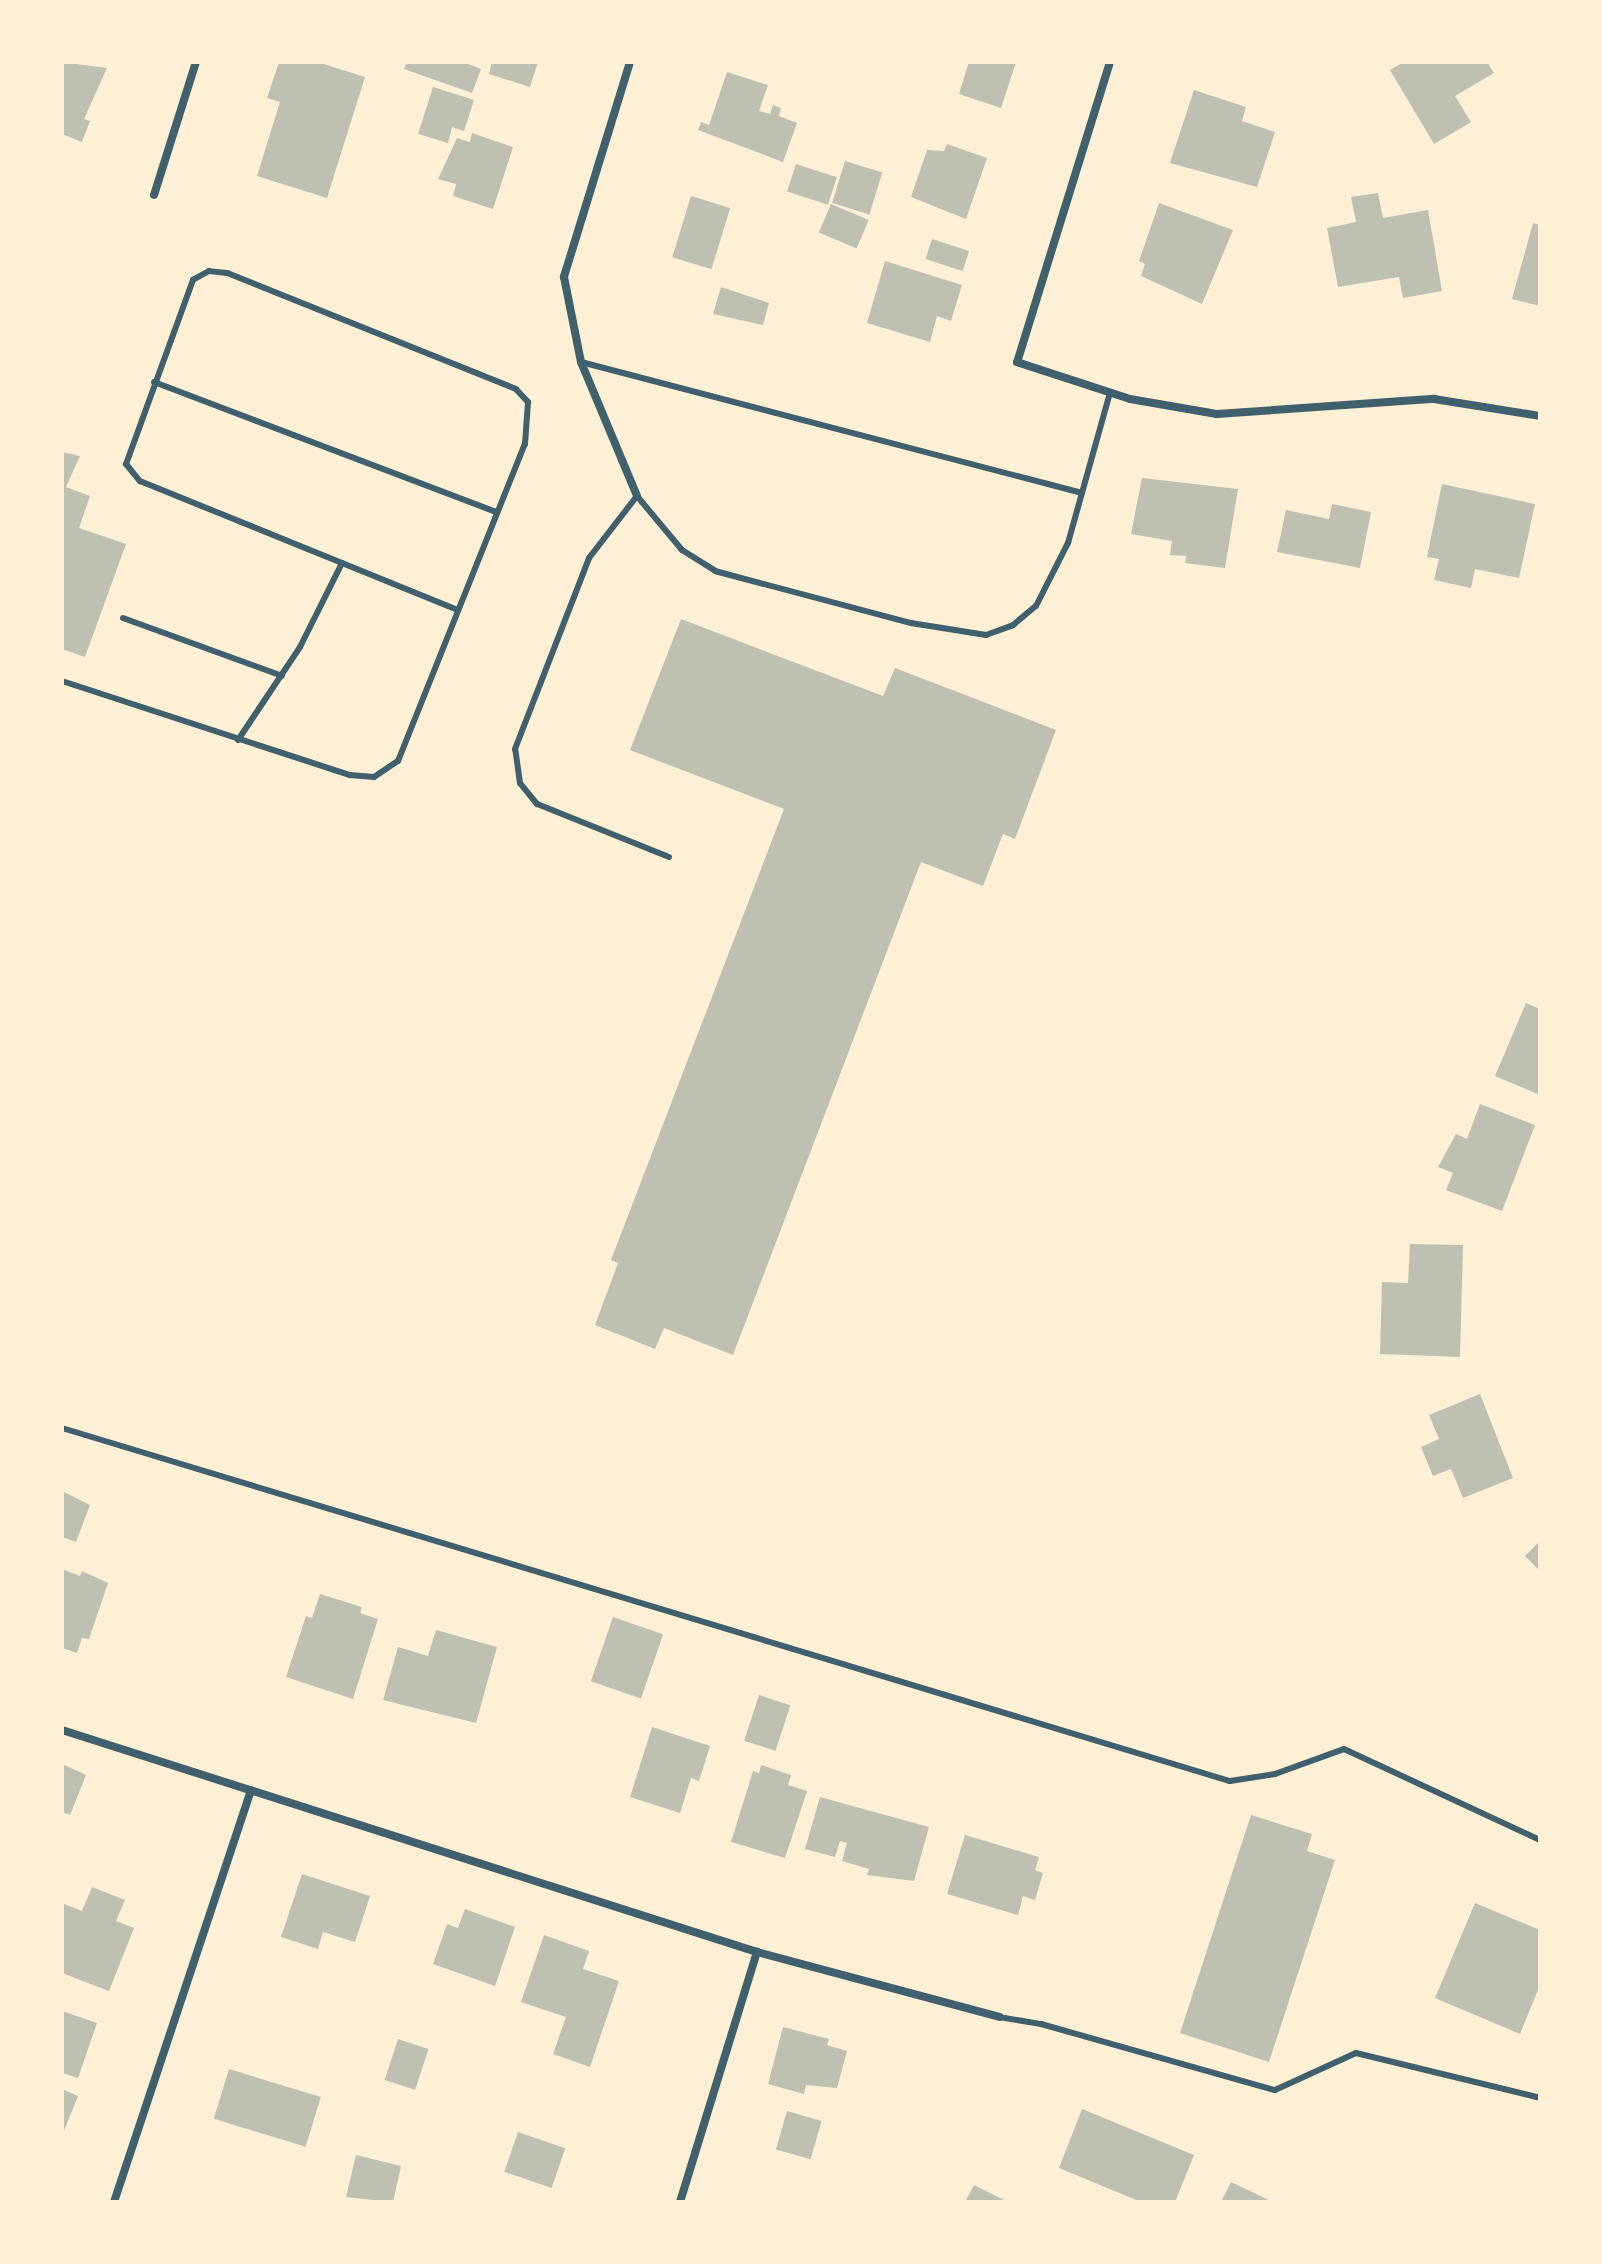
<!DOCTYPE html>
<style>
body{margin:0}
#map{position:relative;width:1602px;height:2264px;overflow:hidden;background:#fdf0d5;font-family:Signika,sans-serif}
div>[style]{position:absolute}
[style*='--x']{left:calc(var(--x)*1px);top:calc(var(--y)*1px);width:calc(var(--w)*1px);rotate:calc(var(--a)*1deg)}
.building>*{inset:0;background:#bec0b2;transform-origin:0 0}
.service>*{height:6px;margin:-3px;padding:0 3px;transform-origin:3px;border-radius:3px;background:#3f606c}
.minor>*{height:8px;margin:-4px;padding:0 4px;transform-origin:4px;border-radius:4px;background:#3f606c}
span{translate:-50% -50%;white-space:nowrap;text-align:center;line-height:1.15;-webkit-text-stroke:8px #fdf0d5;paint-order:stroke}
.frame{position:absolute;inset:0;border:64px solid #fdf0d5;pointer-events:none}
</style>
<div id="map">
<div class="building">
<i style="clip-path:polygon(62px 62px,107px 68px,84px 119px,90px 121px,82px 142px,62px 134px)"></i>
<i style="clip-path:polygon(279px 62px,317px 62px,365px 77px,327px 198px,257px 176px,280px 102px,267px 98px)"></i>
<i style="clip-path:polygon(407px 62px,463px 62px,481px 69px,472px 93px,404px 69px)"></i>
<i style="clip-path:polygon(492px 62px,538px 62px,530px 87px,489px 74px)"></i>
<i style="clip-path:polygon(969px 62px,1016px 62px,1001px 108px,959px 94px)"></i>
<i style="clip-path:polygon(1404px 62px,1487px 62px,1494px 73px,1455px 96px,1471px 122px,1434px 144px,1390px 70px)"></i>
<i style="clip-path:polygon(727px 72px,768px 85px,759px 111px,770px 114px,773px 105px,781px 108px,779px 116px,797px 123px,783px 162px,698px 130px,701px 122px,709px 125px)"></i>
<i style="clip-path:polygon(433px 87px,474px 100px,464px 131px,452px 127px,448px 143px,418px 134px)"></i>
<i style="clip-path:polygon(1194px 90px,1246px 107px,1242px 121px,1275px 132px,1257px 187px,1170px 163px)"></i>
<i style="clip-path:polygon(472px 133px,513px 147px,493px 209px,453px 196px,456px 184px,438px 179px,457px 138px,470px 142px)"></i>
<i style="clip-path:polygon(947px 144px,987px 158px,966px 219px,911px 197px,927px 150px,944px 151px)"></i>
<i style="left:845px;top:161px;width:39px;height:44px;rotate:17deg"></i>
<i style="left:796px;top:164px;width:43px;height:29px;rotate:18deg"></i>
<i style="clip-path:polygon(1378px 193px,1383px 218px,1428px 210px,1442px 291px,1403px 298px,1399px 277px,1338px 287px,1327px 228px,1356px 222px,1351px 197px)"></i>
<i style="left:691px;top:196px;width:41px;height:64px;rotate:17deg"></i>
<i style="clip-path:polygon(1159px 203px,1233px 230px,1202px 304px,1141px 276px,1145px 264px,1139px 261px)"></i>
<i style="left:831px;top:204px;width:41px;height:31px;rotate:23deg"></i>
<i style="clip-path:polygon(1533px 223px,1540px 225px,1540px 306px,1512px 299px)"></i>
<i style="left:932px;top:239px;width:39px;height:21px;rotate:18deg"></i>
<i style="clip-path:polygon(885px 261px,962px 285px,951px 321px,937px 316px,930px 342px,867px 323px)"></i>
<i style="clip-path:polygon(721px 287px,769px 303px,763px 325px,713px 314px)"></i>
<i style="clip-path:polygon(62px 452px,80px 456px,66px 487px,90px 496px,79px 528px,126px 544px,85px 657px,62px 649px)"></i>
<i style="clip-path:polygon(1142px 478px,1238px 489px,1225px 568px,1185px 563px,1186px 556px,1170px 555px,1172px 541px,1131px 534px)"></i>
<i style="clip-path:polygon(1442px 484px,1535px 504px,1519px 578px,1475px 569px,1471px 588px,1434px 580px,1439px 559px,1427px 557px)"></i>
<i style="clip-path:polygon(1332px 504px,1371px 512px,1360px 568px,1277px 552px,1286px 510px,1329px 519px)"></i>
<i style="clip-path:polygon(681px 619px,883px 696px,895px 668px,1056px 730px,1015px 839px,1003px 834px,983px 886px,921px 862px,733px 1355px,664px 1328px,655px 1349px,595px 1325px,618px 1263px,611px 1260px,784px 809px,630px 750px)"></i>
<i style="clip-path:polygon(1526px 1003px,1540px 1009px,1540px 1095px,1495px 1076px)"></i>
<i style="clip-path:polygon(1480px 1104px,1535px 1125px,1502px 1211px,1446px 1190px,1453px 1173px,1438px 1167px,1456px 1134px,1467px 1139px)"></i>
<i style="clip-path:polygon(1410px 1244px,1463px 1245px,1460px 1357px,1380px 1354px,1382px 1282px,1408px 1283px)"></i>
<i style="clip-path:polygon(1480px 1394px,1513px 1478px,1463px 1498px,1451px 1469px,1433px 1476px,1421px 1447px,1439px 1439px,1429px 1415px)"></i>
<i style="clip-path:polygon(62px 1491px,90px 1505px,76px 1542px,62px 1537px)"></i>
<i style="clip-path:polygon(1540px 1541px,1540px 1571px,1525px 1556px)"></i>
<i style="clip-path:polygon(62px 1569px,80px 1576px,82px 1571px,108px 1583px,89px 1639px,82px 1638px,77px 1653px,62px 1648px)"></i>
<i style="clip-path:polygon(320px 1594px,362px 1607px,360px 1613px,378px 1619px,353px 1699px,286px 1677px,306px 1616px,312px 1618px)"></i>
<i style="left:613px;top:1617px;width:53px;height:68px;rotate:19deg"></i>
<i style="clip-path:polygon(436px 1630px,497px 1647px,476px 1723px,383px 1700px,398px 1647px,428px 1656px)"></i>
<i style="left:759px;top:1695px;width:33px;height:48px;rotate:18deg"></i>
<i style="clip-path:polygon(652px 1727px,710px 1746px,699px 1781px,691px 1778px,680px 1813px,630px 1797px)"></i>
<i style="clip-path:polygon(62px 1764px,86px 1775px,70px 1815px,62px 1812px)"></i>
<i style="clip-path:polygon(761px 1765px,791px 1775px,788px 1785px,807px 1791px,785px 1858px,731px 1842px,753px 1771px,759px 1773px)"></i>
<i style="clip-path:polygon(820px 1797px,929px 1827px,914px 1881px,867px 1875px,869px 1869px,842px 1861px,847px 1843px,840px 1841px,835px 1857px,805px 1849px)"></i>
<i style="clip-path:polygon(1251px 1815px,1312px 1834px,1307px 1851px,1335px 1860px,1269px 2062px,1180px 2033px)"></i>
<i style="clip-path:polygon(965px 1835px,1039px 1857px,1035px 1870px,1043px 1873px,1035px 1900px,1023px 1896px,1018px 1915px,947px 1894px)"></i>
<i style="clip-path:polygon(302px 1874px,370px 1896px,355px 1942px,323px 1932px,318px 1949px,281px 1937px)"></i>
<i style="clip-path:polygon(92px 1887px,125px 1900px,116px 1921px,134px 1928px,109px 1991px,62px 1973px,62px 1903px,82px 1911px)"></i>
<i style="clip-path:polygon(1475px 1903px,1540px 1930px,1540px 1985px,1520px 2034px,1435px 1998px)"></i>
<i style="clip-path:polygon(465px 1909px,515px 1927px,495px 1986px,433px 1964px,447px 1924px,458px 1928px)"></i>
<i style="clip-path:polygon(544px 1935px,589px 1951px,583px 1969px,619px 1981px,590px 2067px,553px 2054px,566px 2017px,521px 2002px)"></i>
<i style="clip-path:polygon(62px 2011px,97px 2023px,78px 2078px,62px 2073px)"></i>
<i style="clip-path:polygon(783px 2027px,829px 2039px,827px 2045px,847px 2051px,837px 2088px,806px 2085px,804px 2094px,768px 2084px)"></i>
<i style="left:398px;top:2039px;width:32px;height:43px;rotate:18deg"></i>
<i style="left:229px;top:2069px;width:96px;height:52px;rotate:17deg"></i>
<i style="clip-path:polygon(62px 2089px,78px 2096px,62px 2136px)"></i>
<i style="clip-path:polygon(1082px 2109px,1194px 2155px,1175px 2202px,1141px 2202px,1059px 2168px)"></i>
<i style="left:787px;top:2111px;width:36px;height:40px;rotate:16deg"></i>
<i style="left:518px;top:2132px;width:50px;height:42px;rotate:19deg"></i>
<i style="clip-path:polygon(356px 2155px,401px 2166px,393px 2202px,346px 2197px)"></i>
<i style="clip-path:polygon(1231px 2182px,1273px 2202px,1221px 2202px)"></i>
<i style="clip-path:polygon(974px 2185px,1008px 2202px,965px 2202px)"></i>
</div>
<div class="service">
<i style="--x:581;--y:362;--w:518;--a:14.65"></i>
<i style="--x:154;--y:382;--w:367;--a:20.8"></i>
<i style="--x:123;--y:618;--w:169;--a:20"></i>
<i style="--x:62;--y:681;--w:303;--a:18.1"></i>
<i style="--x:350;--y:775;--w:24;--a:5"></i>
<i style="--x:374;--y:777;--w:29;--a:-34"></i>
<i style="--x:398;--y:761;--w:341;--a:-68.2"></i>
<i style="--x:525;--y:444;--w:42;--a:-85.9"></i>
<i style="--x:528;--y:402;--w:18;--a:-133"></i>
<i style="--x:516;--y:389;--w:311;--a:-158.1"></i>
<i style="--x:227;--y:273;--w:18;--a:-174"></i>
<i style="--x:209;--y:271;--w:18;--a:151"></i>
<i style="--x:193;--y:280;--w:196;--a:110"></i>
<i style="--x:126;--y:464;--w:22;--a:51"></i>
<i style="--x:140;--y:481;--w:343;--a:22.1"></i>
<i style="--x:238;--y:740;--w:112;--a:-56.3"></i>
<i style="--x:300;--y:647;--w:94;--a:-63.4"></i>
<i style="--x:669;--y:857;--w:142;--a:-158.1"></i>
<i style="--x:537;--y:804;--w:27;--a:-129"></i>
<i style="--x:520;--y:783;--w:34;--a:-98"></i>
<i style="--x:515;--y:749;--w:205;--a:-68.8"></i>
<i style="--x:589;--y:558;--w:78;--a:-52.3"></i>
<i style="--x:637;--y:496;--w:70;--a:50.2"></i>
<i style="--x:682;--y:550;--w:39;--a:32"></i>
<i style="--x:715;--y:571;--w:203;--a:14.9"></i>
<i style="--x:911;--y:623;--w:76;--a:9.1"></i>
<i style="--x:986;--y:635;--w:29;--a:-20"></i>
<i style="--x:1013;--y:625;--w:30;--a:-40"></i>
<i style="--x:1036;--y:606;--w:71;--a:-63.1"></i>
<i style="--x:1068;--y:543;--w:156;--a:-74.4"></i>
<i style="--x:62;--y:1428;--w:1220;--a:16.82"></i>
<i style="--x:1230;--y:1781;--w:46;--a:-8.8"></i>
<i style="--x:1275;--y:1774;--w:73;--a:-19.9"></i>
<i style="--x:1344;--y:1749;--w:216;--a:24.9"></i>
<i style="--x:999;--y:2017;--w:43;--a:9.5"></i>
<i style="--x:1041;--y:2024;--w:243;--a:15.8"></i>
<i style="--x:1275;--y:2090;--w:89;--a:-24.6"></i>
<i style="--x:1356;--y:2053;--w:189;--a:13.7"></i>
</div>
<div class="minor">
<i style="--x:630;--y:62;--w:225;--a:107.1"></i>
<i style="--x:564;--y:277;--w:87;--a:78.7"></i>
<i style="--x:581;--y:362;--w:145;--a:67.3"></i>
<i style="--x:1110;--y:62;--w:314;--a:107.2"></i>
<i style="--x:1017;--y:362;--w:119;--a:18.1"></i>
<i style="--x:1130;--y:399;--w:88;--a:9.8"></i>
<i style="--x:1217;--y:414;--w:218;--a:-4"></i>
<i style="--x:1434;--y:399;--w:107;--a:9.1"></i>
<i style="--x:154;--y:195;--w:139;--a:-72.5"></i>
<i style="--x:62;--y:1730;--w:730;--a:17.71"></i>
<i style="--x:757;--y:1952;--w:251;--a:15"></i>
<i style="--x:114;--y:2202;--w:434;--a:-71.6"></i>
<i style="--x:680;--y:2202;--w:262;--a:-72.9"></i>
</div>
<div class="frame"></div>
</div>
